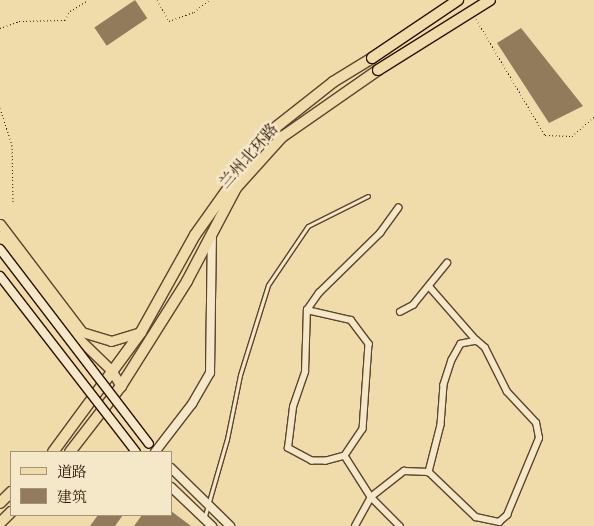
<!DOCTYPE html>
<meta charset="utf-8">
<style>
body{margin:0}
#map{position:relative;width:594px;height:526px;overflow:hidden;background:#f0dbab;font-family:"Libre Bodoni","Noto Serif SC",serif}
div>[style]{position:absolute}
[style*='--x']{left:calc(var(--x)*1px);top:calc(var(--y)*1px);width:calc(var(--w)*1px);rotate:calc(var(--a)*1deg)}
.building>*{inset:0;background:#917b5b;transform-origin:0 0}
.path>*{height:1px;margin-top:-0.5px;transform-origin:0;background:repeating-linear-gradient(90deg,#2b1204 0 1px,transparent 0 3.5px)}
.roads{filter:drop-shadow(1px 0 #5c442e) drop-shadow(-1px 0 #5c442e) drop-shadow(0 1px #5c442e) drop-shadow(0 -1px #5c442e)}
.service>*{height:3px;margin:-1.5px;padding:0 1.5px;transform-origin:1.5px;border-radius:1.5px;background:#f5e8c8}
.minor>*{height:5.5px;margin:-2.75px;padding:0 2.75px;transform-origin:2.75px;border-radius:2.75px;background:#f5e8c8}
.secondary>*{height:8px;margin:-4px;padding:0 4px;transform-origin:4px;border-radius:4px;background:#f5e8c8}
.primary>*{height:9px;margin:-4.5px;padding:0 4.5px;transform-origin:4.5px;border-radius:4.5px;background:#f0dbab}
.trunk>*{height:10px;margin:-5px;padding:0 5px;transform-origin:5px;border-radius:5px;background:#f0dbab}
.bridges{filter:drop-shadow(1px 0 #2b1204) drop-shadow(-1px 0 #2b1204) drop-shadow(0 1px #2b1204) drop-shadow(0 -1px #2b1204)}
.secondary-bridge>*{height:8px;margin:-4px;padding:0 4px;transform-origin:4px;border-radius:4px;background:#f5e8c8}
.trunk-bridge>*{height:10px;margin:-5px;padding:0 5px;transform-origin:5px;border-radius:5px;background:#f0dbab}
span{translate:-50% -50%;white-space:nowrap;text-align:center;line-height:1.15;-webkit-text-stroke:5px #f5e8c8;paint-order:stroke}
.street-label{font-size:16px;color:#2b1204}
.legend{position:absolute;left:10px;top:451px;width:162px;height:65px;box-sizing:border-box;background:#f5e8c8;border:1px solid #a4927a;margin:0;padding:6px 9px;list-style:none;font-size:15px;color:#2b1204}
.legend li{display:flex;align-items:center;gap:10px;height:25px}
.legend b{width:25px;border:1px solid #a4927a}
</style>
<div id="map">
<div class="building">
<i style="left:135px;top:0;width:22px;height:49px;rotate:56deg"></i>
<i style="clip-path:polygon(521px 28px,583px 106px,549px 123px,497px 43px)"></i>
<i style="clip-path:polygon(171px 511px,191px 526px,134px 526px,142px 515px,171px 515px)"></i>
<i style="clip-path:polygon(98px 515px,123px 515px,115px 526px,90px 526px)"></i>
</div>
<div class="path">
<i style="--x:157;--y:0;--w:24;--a:60"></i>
<i style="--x:169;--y:21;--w:27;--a:-20"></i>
<i style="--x:194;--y:12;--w:19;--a:-39"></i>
<i style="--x:476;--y:19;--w:135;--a:59.3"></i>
<i style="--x:545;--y:135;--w:27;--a:2"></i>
<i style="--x:572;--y:136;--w:29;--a:-41"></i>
<i style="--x:0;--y:28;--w:20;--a:-20"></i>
<i style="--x:19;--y:21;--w:46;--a:-1.2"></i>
<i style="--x:65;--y:20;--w:10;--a:-61"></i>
<i style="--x:70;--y:11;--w:21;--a:-31"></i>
<i style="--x:0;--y:108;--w:39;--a:72"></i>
<i style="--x:12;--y:145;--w:57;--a:89"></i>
</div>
<div class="roads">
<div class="service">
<i style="--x:204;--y:519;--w:83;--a:-74"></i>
<i style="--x:227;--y:439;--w:65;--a:-78.5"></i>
<i style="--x:240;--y:375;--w:94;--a:-72.7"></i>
<i style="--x:268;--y:285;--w:71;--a:-55.9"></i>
<i style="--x:308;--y:226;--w:67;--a:-26.6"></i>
</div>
<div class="minor">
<i style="--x:429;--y:286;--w:73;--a:48.9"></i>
<i style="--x:307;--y:310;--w:45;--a:12.8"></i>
<i style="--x:351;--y:320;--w:30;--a:53"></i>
<i style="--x:369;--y:344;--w:85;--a:94"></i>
<i style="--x:363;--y:429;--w:32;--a:124"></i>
<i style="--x:345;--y:456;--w:20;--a:165"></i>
<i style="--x:326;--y:461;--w:14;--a:180"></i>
<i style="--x:312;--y:461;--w:27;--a:-152"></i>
<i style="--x:288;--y:448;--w:41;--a:-83"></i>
<i style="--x:293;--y:407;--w:37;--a:-71"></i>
<i style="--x:305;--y:372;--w:62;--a:-88.2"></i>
<i style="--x:307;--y:310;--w:21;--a:-55"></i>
<i style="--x:319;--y:293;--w:86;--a:-44.5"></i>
<i style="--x:380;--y:233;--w:31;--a:-54"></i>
<i style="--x:400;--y:312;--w:15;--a:-28"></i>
<i style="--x:413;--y:305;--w:54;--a:-51"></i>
<i style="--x:345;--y:456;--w:49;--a:57.6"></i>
<i style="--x:371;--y:497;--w:41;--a:45"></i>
<i style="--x:355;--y:526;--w:33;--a:-61"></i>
<i style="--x:371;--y:497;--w:42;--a:-38.2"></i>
<i style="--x:404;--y:471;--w:25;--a:2"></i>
<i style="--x:429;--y:472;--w:65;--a:43.8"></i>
<i style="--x:476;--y:517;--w:24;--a:12"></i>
<i style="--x:499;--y:522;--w:11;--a:-41"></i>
<i style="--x:507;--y:515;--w:83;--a:-67.4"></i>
<i style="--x:539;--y:438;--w:15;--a:-101"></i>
<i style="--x:536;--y:423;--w:42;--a:-133.1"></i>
<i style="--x:507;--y:392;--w:49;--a:-116.6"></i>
<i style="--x:485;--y:348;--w:11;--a:-139"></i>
<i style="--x:477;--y:341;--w:16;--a:169"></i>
<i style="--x:461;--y:344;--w:18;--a:119"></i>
<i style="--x:452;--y:360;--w:26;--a:108"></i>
<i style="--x:444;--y:385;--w:40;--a:94.3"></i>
<i style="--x:441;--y:425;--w:49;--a:104.3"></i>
</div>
<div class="secondary">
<i style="--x:155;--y:452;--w:61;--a:-52.4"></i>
<i style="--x:192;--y:404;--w:36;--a:-60"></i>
<i style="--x:210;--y:373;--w:139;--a:-89.2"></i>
<i style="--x:171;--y:468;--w:83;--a:44.5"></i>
<i style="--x:171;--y:487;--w:57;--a:43.6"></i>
</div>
<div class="primary">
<i style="--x:0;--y:224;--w:136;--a:52.8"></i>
<i style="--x:82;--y:332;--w:30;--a:17"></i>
<i style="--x:111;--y:341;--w:31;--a:-17"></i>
<i style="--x:0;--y:236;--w:127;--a:52.7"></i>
<i style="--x:77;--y:337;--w:47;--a:44.1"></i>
<i style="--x:111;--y:370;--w:19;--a:58"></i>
</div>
<div class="trunk">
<i style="--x:53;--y:452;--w:149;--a:-53.7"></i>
<i style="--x:141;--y:332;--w:111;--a:-60.9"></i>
<i style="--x:195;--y:235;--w:123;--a:-54.6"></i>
<i style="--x:266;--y:135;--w:85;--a:-38.3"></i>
<i style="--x:333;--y:82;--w:46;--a:-31.6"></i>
<i style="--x:70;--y:452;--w:83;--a:-52.3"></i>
<i style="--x:121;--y:386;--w:124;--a:-57.8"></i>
<i style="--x:187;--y:281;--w:105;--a:-62.2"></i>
<i style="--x:236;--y:188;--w:69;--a:-48"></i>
<i style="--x:282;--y:137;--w:117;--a:-34.9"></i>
<i style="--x:0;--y:503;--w:16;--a:-45"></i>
<i style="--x:0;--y:523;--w:16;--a:-45"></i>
</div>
</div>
<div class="bridges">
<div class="secondary-bridge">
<i style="--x:0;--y:249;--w:245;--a:52.6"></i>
<i style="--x:0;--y:276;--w:222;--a:52.3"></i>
</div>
<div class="trunk-bridge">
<i style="--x:372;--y:58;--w:104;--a:-34"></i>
<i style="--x:378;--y:70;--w:132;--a:-32"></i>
</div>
</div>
<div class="street-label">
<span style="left:249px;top:156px;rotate:-49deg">兰州北环路</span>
</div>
<ul class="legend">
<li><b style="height:6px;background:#f0dbab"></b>道路</li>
<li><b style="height:14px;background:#917b5b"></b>建筑</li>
</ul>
</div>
